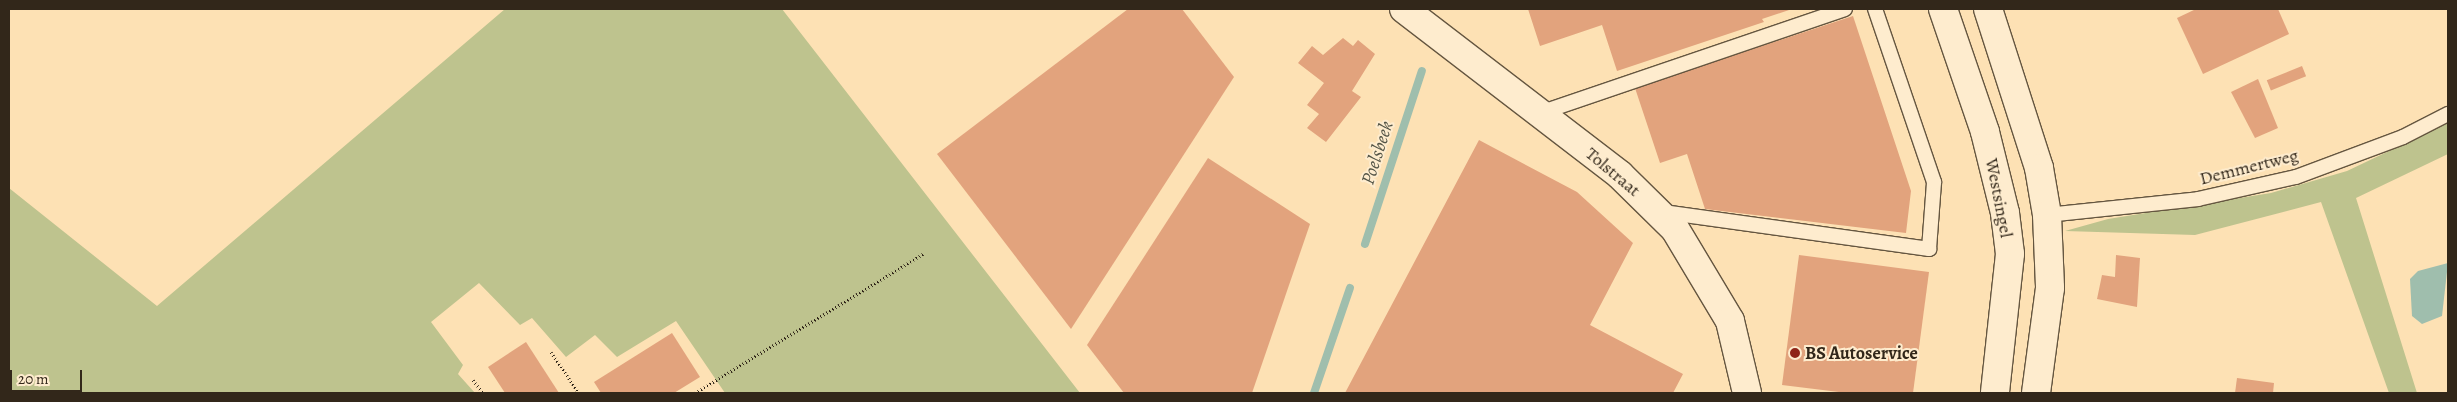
<!DOCTYPE html>
<style>
body{margin:0}
#map{position:relative;width:2457px;height:402px;overflow:hidden;background:#fde1b4;font-family:Alegreya,serif}
div>[style]{position:absolute}
[style*='--x']{left:calc(var(--x)*1px);top:calc(var(--y)*1px);width:calc(var(--w)*1px);rotate:calc(var(--a)*1deg)}
.green>*{inset:0;background:#bec38e}
.water>*{inset:0;background:#9fbead}
.stream>*{height:8px;margin:-4px;padding:0 4px;transform-origin:4px;border-radius:4px;background:#9fbead}
.building>*{inset:0;background:#e2a37d;transform-origin:0 0}
.path>*{height:3px;margin-top:-1.5px;transform-origin:0;background:repeating-linear-gradient(90deg,#32271a 0 1px,transparent 0 3.5px)}
.roads{filter:drop-shadow(1px 0 #655640) drop-shadow(-1px 0 #655640) drop-shadow(0 1px #655640) drop-shadow(0 -1px #655640)}
.lane>*{height:14px;margin:-7px;padding:0 7px;transform-origin:7px;border-radius:7px;background:#feecce}
.street>*{height:28px;margin:-14px;padding:0 14px;transform-origin:14px;border-radius:14px;background:#feecce}
.secondary>*{height:28px;margin:-14px;padding:0 14px;transform-origin:14px;border-radius:14px;background:#feecce}
.dots>*{width:14px;height:14px;translate:-50% -50%;box-sizing:border-box;border:2px solid #feecce;border-radius:50%}
span{translate:-50% -50%;white-space:nowrap;text-align:center;line-height:1.15;-webkit-text-stroke:4px #feecce;paint-order:stroke}
.street-label{font-size:18px;color:#32271a}
.poi-label{font-size:18px;color:#32271a;font-weight:700}
.left{translate:0 -50%;text-align:left}
.water-label{font-size:19px;color:#535446;font-style:italic}
.frame{position:absolute;inset:0;border:10px solid #32271a;pointer-events:none}
.scale{position:absolute;left:10px;top:370px;width:72px;height:22px;box-sizing:border-box;border:2px solid #32271a;border-top:0;padding-left:6px;font-size:15px;line-height:18px;white-space:nowrap;color:#32271a;-webkit-text-stroke:4px #feecce;paint-order:stroke}
</style>
<div id="map">
<div class="green">
<i style="clip-path:polygon(505px 9px,782px 9px,1080px 393px,725px 393px,676px 321px,617px 357px,595px 335px,566px 357px,532px 318px,520px 325px,479px 283px,431px 322px,463px 365px,458px 374px,475px 393px,9px 393px,9px 188px,157px 306px)"></i>
<i style="clip-path:polygon(2448px 123px,2448px 154px,2356px 198px,2417px 393px,2389px 393px,2321px 202px,2195px 235px,2065px 231px,2108px 219px,2271px 193px,2347px 171px)"></i>
</div>
<div class="water">
<i style="clip-path:polygon(2448px 263px,2442px 316px,2422px 324px,2412px 316px,2410px 279px,2418px 271px)"></i>
</div>
<div class="stream">
<i style="--x:1365;--y:244;--w:182;--a:-71.8"></i>
<i style="--x:1314;--y:393;--w:111;--a:-71.1"></i>
</div>
<div class="building">
<i style="clip-path:polygon(1128px 9px,1182px 9px,1234px 77px,1071px 329px,937px 154px)"></i>
<i style="clip-path:polygon(1528px 9px,1792px 9px,1762px 19px,1764px 22px,1617px 71px,1602px 25px,1540px 46px)"></i>
<i style="clip-path:polygon(2196px 9px,2278px 9px,2289px 34px,2203px 74px,2177px 18px)"></i>
<i style="clip-path:polygon(1853px 16px,1911px 191px,1906px 233px,1705px 209px,1687px 154px,1660px 163px,1635px 88px)"></i>
<i style="clip-path:polygon(1343px 38px,1353px 46px,1358px 40px,1375px 54px,1352px 91px,1361px 97px,1326px 142px,1307px 128px,1319px 114px,1307px 105px,1324px 83px,1298px 63px,1312px 46px,1323px 55px)"></i>
<i style="left:2302px;top:66px;width:11px;height:38px;rotate:68deg"></i>
<i style="clip-path:polygon(2258px 79px,2278px 128px,2255px 138px,2231px 92px)"></i>
<i style="clip-path:polygon(1479px 140px,1577px 192px,1633px 243px,1590px 325px,1683px 374px,1673px 393px,1345px 393px)"></i>
<i style="clip-path:polygon(1208px 158px,1310px 224px,1252px 393px,1124px 393px,1087px 345px)"></i>
<i style="clip-path:polygon(1799px 255px,1929px 272px,1913px 393px,1847px 393px,1782px 385px)"></i>
<i style="clip-path:polygon(2116px 255px,2140px 258px,2137px 307px,2097px 299px,2102px 275px,2115px 277px)"></i>
<i style="clip-path:polygon(672px 333px,700px 377px,674px 393px,601px 393px,594px 382px)"></i>
<i style="clip-path:polygon(526px 342px,559px 393px,505px 393px,488px 367px)"></i>
<i style="clip-path:polygon(2237px 378px,2274px 383px,2273px 393px,2235px 393px)"></i>
</div>
<div class="path">
<i style="--x:551;--y:352;--w:50;--a:55.7"></i>
<i style="--x:473;--y:380;--w:16;--a:52"></i>
<i style="--x:695;--y:393;--w:268;--a:-31.4"></i>
</div>
<div class="roads">
<div class="lane">
<i style="--x:1540;--y:113;--w:322;--a:-18.8"></i>
<i style="--x:1663;--y:212;--w:269;--a:7.9"></i>
<i style="--x:1929;--y:249;--w:67;--a:-85.7"></i>
<i style="--x:1934;--y:182;--w:183;--a:-108.8"></i>
<i style="--x:2047;--y:215;--w:152;--a:-6"></i>
<i style="--x:2198;--y:199;--w:100;--a:-12.7"></i>
<i style="--x:2296;--y:177;--w:114;--a:-20.5"></i>
<i style="--x:2403;--y:137;--w:51;--a:-27.1"></i>
</div>
<div class="street">
<i style="--x:1404;--y:9;--w:272;--a:37.5"></i>
<i style="--x:1620;--y:175;--w:77;--a:44.5"></i>
<i style="--x:1675;--y:229;--w:107;--a:59.1"></i>
<i style="--x:1730;--y:321;--w:74;--a:76.7"></i>
<i style="--x:1988;--y:9;--w:167;--a:72.2"></i>
<i style="--x:2039;--y:168;--w:48;--a:80.3"></i>
<i style="--x:2047;--y:215;--w:73;--a:87.6"></i>
<i style="--x:2050;--y:288;--w:106;--a:97.6"></i>
</div>
<div class="secondary">
<i style="--x:1943;--y:9;--w:130;--a:71.1"></i>
<i style="--x:1985;--y:132;--w:83;--a:76.1"></i>
<i style="--x:2005;--y:213;--w:41;--a:83"></i>
<i style="--x:2010;--y:254;--w:140;--a:96.2"></i>
</div>
</div>
<div class="dots">
<i style="left:1795px;top:353px;background:#8f2418"></i>
</div>
<div class="street-label">
<span style="left:2249px;top:167px;rotate:-14deg">Demmertweg</span>
<span style="left:1613px;top:172px;rotate:40deg">Tolstraat</span>
<span style="left:1999px;top:198px;rotate:79deg">Westsingel</span>
</div>
<div class="poi-label">
<span class="left" style="left:1805px;top:353px">BS Autoservice</span>
</div>
<div class="water-label">
<span style="left:1378px;top:153px;rotate:-72deg">Poelsbeek</span>
</div>
<div class="frame"></div>
<div class="scale">20 m</div>
</div>
